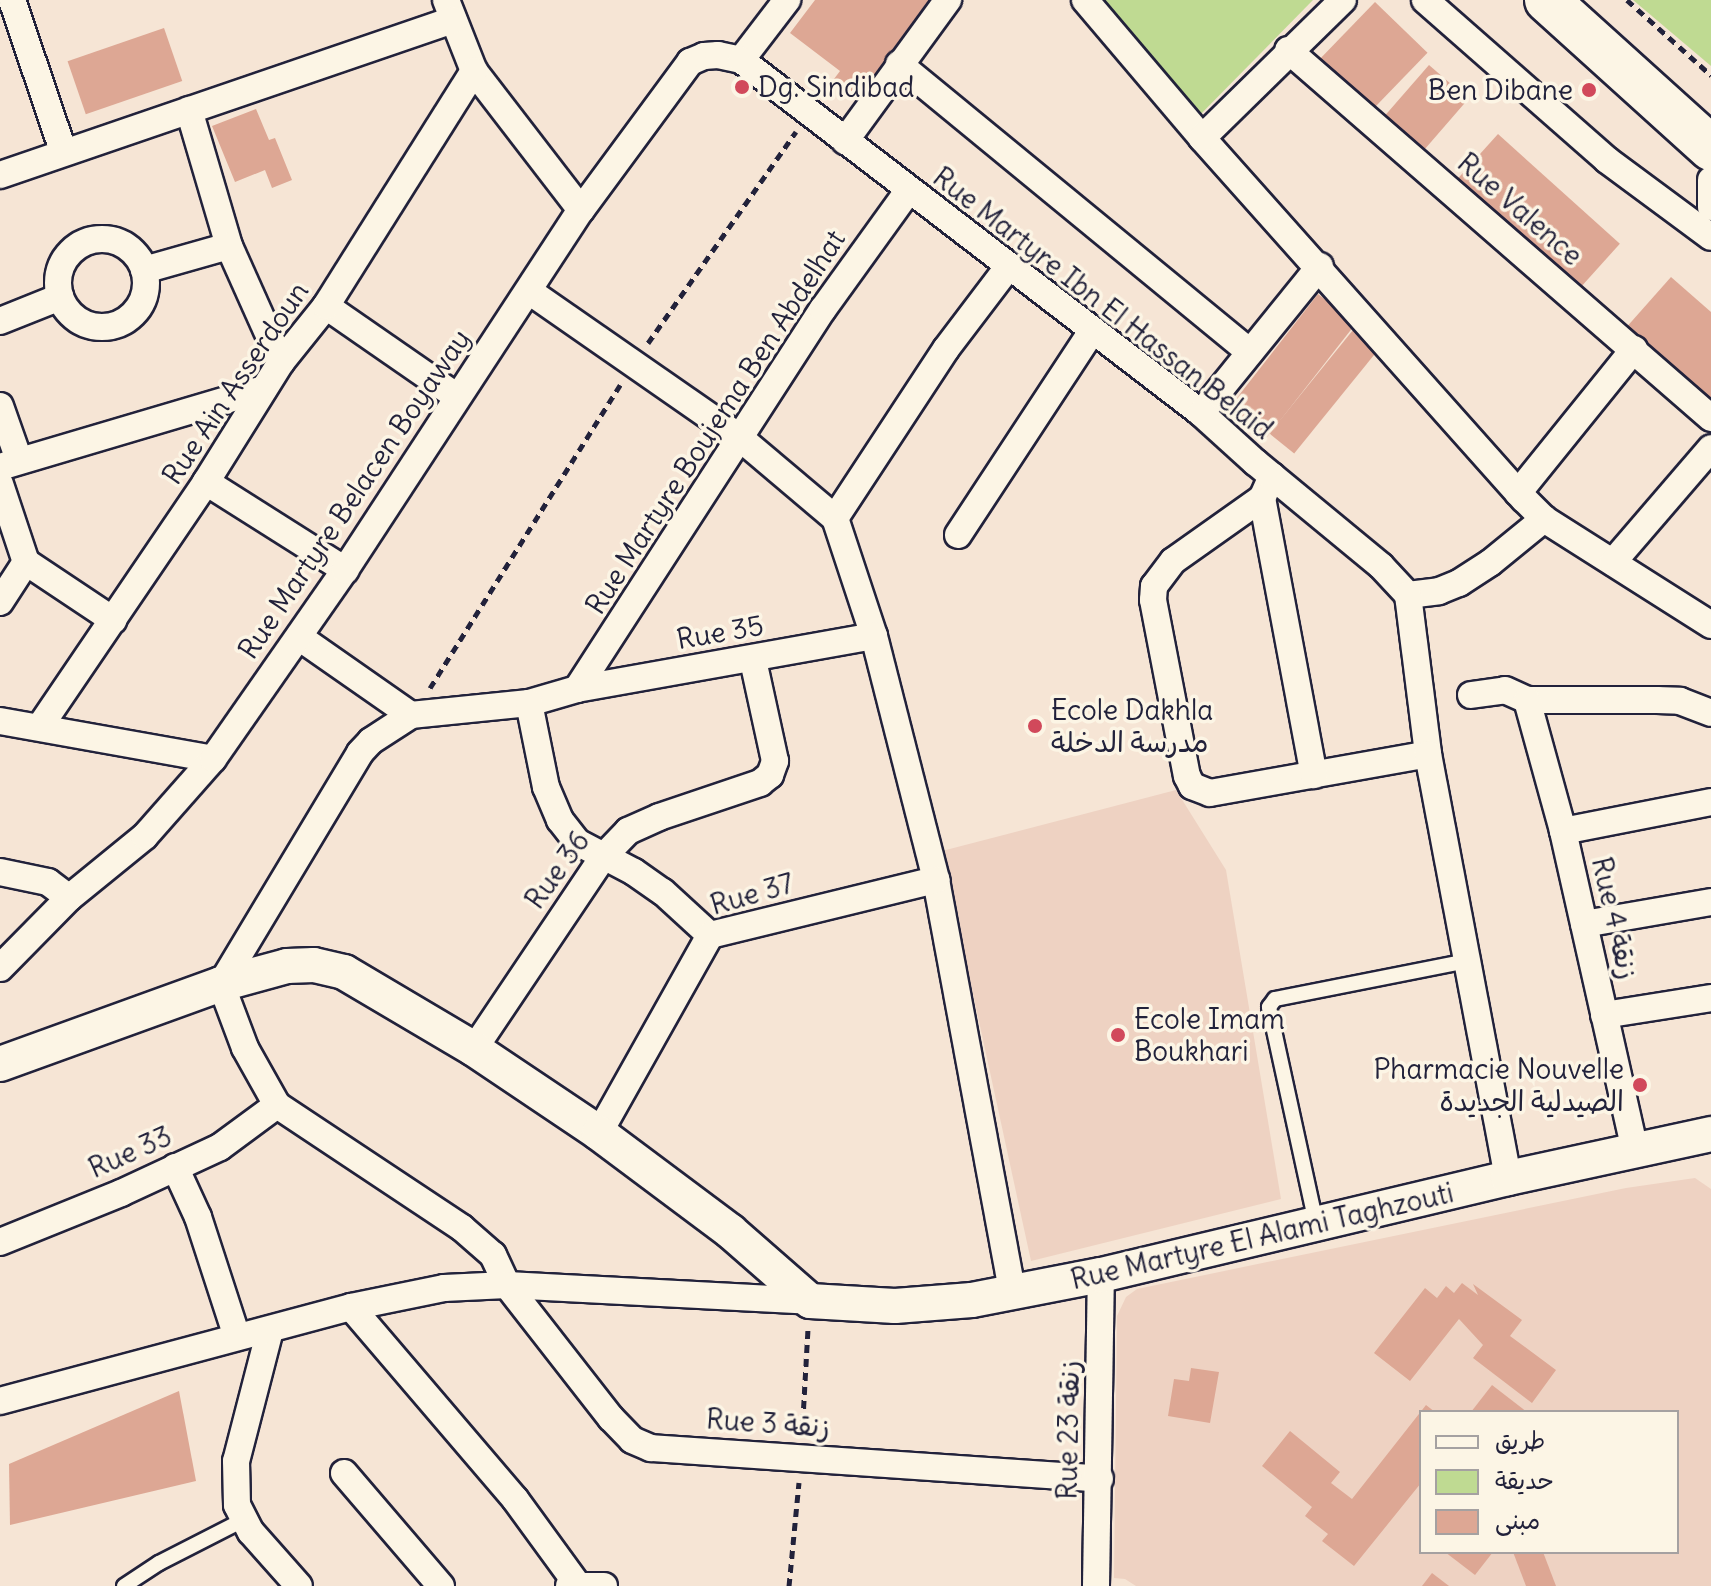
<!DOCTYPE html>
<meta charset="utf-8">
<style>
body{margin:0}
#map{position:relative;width:1711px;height:1586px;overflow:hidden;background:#f6e5d5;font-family:Delius,"Playpen Sans Arabic",sans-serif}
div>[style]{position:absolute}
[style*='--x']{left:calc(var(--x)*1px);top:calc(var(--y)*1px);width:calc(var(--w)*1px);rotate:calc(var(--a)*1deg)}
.built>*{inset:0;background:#eed2c2}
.green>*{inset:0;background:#bfda92}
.building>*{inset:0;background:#dda794;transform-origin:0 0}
.path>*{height:5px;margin-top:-2.5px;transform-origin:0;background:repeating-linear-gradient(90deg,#22223b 0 8px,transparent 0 14px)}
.roads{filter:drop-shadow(2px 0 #22223b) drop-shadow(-2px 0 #22223b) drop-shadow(0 2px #22223b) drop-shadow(0 -2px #22223b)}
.service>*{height:14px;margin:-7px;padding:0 7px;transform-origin:7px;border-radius:7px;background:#fcf5e5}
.minor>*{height:26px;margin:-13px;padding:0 13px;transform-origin:13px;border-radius:13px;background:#fcf5e5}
.minor>.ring{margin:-13px;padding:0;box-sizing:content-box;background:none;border:26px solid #fcf5e5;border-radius:50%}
.tertiary>*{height:34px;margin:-17px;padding:0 17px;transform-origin:17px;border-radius:17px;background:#fcf5e5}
.trunk>*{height:44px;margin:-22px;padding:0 22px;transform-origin:22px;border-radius:22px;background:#fcf5e5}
.dots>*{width:22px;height:22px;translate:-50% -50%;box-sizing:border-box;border:4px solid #fcf5e5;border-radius:50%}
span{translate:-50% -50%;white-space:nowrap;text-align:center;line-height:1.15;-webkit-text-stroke:7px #fcf5e5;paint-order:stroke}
.poi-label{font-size:28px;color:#22223b}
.left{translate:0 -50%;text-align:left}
.right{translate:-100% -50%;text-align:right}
.street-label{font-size:28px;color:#22223b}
.legend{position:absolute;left:1419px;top:1410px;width:260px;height:144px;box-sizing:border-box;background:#fcf5e5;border:2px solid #a5a1a1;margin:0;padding:10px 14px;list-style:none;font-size:24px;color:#22223b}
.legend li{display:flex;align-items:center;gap:16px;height:40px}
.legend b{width:40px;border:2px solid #a5a1a1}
</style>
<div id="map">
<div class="built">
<i style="clip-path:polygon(1176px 790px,1226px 870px,1281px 1199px,1031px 1261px,942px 851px)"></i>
<i style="clip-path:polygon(evenodd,1695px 1178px,1711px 1189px,1711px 1586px,1136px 1586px,1125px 1579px,1114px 1578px,1117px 1316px,1126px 1297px,1137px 1289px,1626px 1188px,1695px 1178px,1421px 1412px,1677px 1412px,1677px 1552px,1421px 1552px,1421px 1412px)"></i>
</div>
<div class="green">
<i style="clip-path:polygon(1086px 0,1313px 0,1194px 121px)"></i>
<i style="clip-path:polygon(1633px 0,1711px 0,1711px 66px)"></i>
</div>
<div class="building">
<i style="clip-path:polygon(815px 0,933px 0,859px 97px,834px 79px,840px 71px,790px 33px)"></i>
<i style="left:1375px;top:2px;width:73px;height:79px;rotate:44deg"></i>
<i style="left:164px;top:28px;width:56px;height:102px;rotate:71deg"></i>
<i style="left:1429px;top:65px;width:52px;height:71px;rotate:41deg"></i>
<i style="clip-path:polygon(256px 109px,269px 140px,275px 138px,292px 180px,272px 188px,265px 170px,235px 182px,212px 126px)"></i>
<i style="left:1498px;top:134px;width:164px;height:66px;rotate:42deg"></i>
<i style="clip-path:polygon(1671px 277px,1711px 312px,1711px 409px,1624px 330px)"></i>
<i style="left:1318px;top:294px;width:48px;height:149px;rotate:38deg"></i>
<i style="left:1353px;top:330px;width:32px;height:133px;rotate:39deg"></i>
<i style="clip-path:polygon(1462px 1283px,1478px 1295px,1473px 1284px,1522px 1320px,1510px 1336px,1556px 1370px,1532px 1403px,1473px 1358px,1483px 1345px,1459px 1319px,1410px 1381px,1374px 1353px,1425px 1288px,1437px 1298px,1446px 1286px,1454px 1293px)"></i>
<i style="clip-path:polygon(1191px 1368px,1219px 1372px,1210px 1423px,1168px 1416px,1174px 1379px,1189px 1381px)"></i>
<i style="clip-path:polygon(1492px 1385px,1527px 1412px,1471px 1412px)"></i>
<i style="clip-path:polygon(179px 1391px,196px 1481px,10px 1525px,9px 1464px)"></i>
<i style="clip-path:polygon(1426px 1405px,1435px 1412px,1421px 1412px,1421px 1483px,1354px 1566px,1322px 1541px,1328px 1534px,1305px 1516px,1312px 1507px,1262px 1466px,1290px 1431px,1340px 1472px,1331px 1483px,1352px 1499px)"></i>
<i style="clip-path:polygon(1445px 1552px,1493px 1552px,1475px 1575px)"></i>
<i style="clip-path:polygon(1513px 1552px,1543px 1552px,1556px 1586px,1526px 1586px)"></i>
<i style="clip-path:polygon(1432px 1573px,1449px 1586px,1422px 1586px)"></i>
</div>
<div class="path">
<i style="--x:1627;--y:0;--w:113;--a:41.8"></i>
<i style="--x:648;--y:343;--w:258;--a:-55"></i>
<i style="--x:430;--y:688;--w:358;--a:-57.9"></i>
<i style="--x:802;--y:1436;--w:106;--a:-86.8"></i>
<i style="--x:789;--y:1586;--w:104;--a:-84.5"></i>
</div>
<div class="roads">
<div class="service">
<i style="--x:1316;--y:1223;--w:221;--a:-102.3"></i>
<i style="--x:1269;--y:1007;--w:10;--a:-53"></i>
<i style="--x:1275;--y:999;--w:196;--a:-11.2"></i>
<i style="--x:124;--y:1586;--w:42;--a:-33.3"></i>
<i style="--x:159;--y:1563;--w:94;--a:-27.1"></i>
</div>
<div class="minor">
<i style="--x:12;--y:0;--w:159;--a:71.3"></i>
<i style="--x:446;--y:0;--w:76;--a:68.5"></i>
<i style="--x:474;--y:71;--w:175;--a:52.4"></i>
<i style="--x:1085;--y:0;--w:181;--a:49.7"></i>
<i style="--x:1202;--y:138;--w:484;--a:48.3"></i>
<i style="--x:1524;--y:499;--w:28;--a:45"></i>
<i style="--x:1544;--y:519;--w:198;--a:32.4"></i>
<i style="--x:1425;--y:0;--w:242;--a:41.3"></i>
<i style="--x:1607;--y:160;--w:129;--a:36.5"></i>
<i style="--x:1288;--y:50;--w:561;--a:41.02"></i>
<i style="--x:741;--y:60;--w:76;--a:-52.5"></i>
<i style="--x:899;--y:64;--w:454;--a:39.4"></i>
<i style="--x:189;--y:110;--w:142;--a:73.6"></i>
<i style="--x:229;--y:246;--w:127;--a:65.9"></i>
<i style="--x:1202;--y:138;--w:197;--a:-44.4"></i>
<i style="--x:845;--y:141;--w:175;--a:-53.9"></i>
<i style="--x:0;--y:175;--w:479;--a:-18.9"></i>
<i style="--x:1711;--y:180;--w:27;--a:90"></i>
<i class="ring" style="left:58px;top:239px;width:62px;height:62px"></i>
<i style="--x:144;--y:270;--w:88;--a:-15.8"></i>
<i style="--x:529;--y:291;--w:256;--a:34.8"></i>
<i style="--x:739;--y:437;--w:126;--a:40.2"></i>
<i style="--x:835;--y:518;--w:124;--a:71.7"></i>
<i style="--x:874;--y:636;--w:252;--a:75.7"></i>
<i style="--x:936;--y:880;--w:419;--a:79.5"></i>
<i style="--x:326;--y:306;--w:158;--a:34.7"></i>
<i style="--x:0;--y:321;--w:65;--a:-21.8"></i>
<i style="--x:0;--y:406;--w:57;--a:70.6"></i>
<i style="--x:1201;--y:413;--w:189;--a:-51"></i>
<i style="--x:0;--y:467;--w:275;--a:-16.5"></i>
<i style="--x:1272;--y:476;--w:24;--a:114"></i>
<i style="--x:1262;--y:498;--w:109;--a:144.7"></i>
<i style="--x:1173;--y:561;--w:31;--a:127"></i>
<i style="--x:1154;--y:586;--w:14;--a:94"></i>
<i style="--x:1153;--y:600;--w:179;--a:79.1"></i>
<i style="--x:1187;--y:776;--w:11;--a:63"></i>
<i style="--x:1192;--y:786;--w:19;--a:21"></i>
<i style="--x:1210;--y:793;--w:221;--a:-10.1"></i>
<i style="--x:206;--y:482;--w:165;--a:32.3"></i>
<i style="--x:0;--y:484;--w:82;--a:71.6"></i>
<i style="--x:26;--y:562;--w:105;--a:33.7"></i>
<i style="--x:1518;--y:493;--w:185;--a:-51.1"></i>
<i style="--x:1262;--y:498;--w:282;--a:79.4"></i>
<i style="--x:835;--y:518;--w:202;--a:-56.7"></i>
<i style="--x:946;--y:349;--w:104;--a:-52.8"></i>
<i style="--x:958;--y:535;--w:244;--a:-56.7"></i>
<i style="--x:1613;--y:562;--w:150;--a:-49.3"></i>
<i style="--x:1408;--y:595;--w:31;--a:-7"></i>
<i style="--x:1439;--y:591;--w:22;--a:-22"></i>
<i style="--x:1459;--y:583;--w:37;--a:-33"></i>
<i style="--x:1490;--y:563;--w:70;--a:-39.2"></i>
<i style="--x:0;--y:602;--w:48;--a:-57"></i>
<i style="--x:874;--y:636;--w:302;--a:169.9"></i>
<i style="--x:577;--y:689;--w:50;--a:163.7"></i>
<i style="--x:529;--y:703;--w:119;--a:174.2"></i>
<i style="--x:411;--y:715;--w:48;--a:147"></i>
<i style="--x:371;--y:741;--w:16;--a:133"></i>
<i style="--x:360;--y:753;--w:270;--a:121"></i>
<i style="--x:221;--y:984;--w:68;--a:69.4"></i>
<i style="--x:245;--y:1048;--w:65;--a:60.7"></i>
<i style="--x:277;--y:1105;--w:222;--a:33.6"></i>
<i style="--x:462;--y:1228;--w:41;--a:41.1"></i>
<i style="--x:493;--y:1255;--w:33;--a:65"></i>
<i style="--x:507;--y:1285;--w:169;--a:52"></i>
<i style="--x:611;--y:1418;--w:30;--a:46"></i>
<i style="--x:632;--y:1440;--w:21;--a:23"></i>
<i style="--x:651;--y:1448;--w:450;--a:3.9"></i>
<i style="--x:299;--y:637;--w:136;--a:34.9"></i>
<i style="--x:577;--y:689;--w:453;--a:-57.1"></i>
<i style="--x:823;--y:309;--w:145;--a:-54.2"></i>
<i style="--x:1471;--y:695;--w:34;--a:-8"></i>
<i style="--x:1505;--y:690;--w:24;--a:24"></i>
<i style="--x:1527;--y:700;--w:130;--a:0"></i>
<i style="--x:1657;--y:700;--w:23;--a:2"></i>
<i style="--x:1680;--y:701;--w:33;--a:21"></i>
<i style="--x:1527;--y:700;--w:136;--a:74.6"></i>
<i style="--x:1563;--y:831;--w:328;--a:77.3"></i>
<i style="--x:529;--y:703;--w:86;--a:78.6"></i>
<i style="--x:546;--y:787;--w:36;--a:67"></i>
<i style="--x:560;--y:820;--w:28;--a:52"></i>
<i style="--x:577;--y:842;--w:64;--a:27.8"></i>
<i style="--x:634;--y:872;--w:35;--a:35"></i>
<i style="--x:663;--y:892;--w:64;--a:42.5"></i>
<i style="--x:0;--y:721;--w:216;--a:10.1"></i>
<i style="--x:41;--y:725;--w:294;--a:-55.8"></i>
<i style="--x:206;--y:482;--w:142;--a:-58"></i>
<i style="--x:281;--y:362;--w:72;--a:-51.2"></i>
<i style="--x:326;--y:306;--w:278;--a:-57.8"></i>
<i style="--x:1563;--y:831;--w:151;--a:-11.1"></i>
<i style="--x:0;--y:872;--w:49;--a:11.8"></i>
<i style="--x:48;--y:882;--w:26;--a:37"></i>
<i style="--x:1584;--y:924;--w:129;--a:-9.8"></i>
<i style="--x:0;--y:968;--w:98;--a:-45.4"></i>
<i style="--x:69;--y:898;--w:98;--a:-39.2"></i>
<i style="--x:145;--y:836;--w:103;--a:-48.6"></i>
<i style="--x:213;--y:759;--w:231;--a:-55.1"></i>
<i style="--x:345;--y:570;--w:430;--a:-56.8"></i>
<i style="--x:581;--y:210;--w:184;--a:-53.6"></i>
<i style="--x:690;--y:62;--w:15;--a:-23"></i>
<i style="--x:704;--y:56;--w:14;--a:-4"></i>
<i style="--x:718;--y:55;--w:24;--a:12"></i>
<i style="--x:741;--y:60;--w:580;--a:37.5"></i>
<i style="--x:1201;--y:413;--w:73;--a:42.2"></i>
<i style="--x:1255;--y:462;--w:163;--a:39.5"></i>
<i style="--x:1381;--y:566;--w:40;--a:47"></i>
<i style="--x:1408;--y:595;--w:160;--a:82.8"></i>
<i style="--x:1428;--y:754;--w:431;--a:79.3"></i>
<i style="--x:1604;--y:1015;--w:108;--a:-9"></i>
<i style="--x:474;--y:1049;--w:231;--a:-56.1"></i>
<i style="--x:603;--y:857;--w:36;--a:-46"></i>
<i style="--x:628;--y:831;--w:34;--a:-24"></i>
<i style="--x:659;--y:817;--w:107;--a:-18.6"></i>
<i style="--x:760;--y:783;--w:13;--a:-39"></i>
<i style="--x:770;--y:775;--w:15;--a:-70"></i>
<i style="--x:775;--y:761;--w:103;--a:-102.3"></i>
<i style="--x:599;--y:1133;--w:227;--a:-60.7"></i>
<i style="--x:710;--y:935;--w:233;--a:-13.7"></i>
<i style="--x:175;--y:1167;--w:55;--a:65.3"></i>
<i style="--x:198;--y:1217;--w:126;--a:72"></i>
<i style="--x:0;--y:1242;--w:131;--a:-22"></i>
<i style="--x:121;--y:1193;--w:109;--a:-24.9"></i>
<i style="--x:220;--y:1147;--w:71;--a:-36.4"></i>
<i style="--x:351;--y:1307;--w:253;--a:49.5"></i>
<i style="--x:515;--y:1499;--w:105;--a:53.9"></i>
<i style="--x:270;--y:1330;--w:135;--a:104.5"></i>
<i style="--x:236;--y:1461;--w:44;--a:88.7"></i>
<i style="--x:237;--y:1505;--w:30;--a:63"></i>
<i style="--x:251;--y:1532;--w:72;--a:48.4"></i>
<i style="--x:0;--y:1401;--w:363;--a:-15"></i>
<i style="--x:351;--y:1307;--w:95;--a:-11.5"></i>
<i style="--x:444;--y:1288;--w:63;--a:-2.7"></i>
<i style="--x:507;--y:1285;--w:303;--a:3"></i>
<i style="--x:344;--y:1473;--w:149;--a:49.4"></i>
<i style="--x:569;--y:1586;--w:35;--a:0"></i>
<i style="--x:1096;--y:1586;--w:311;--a:-89.1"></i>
</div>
<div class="tertiary">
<i style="--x:0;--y:1064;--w:235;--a:-19.9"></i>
<i style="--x:221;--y:984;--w:68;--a:-15.3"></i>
<i style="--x:287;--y:966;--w:27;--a:-2"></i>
<i style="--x:314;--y:965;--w:31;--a:13"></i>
<i style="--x:344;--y:972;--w:151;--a:30.6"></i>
<i style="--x:474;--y:1049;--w:151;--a:33.9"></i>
<i style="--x:599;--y:1133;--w:164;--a:36.8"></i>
<i style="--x:730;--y:1231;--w:106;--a:41.2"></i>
<i style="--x:810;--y:1301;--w:85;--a:3.4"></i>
<i style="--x:895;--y:1306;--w:77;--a:-4.5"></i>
<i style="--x:972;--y:1300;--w:131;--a:-11"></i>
<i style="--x:1101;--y:1275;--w:418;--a:-13.4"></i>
<i style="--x:1508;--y:1178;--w:208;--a:-12.2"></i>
</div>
<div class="trunk">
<i style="--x:1547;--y:0;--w:221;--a:42.1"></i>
</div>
</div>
<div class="dots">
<i style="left:742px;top:87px;background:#d1495b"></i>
<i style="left:1589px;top:90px;background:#d1495b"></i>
<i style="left:1035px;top:726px;background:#d1495b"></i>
<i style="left:1118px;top:1035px;background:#d1495b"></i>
<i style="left:1640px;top:1085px;background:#d1495b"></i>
</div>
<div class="poi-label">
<span class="left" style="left:758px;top:87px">Dg. Sindibad</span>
<span class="right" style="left:1573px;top:90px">Ben Dibane</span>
<span class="left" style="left:1051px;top:726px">Ecole Dakhla<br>مدرسة الدخلة</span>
<span class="left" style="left:1134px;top:1035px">Ecole Imam<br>Boukhari</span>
<span class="right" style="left:1624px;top:1085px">Pharmacie Nouvelle<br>الصيدلية الجديدة</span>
</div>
<div class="street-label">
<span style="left:1520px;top:209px;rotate:41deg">Rue Valence</span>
<span style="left:1103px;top:303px;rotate:38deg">Rue Martyre Ibn El Hassan Belaid</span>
<span style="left:235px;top:383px;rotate:-56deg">Rue Ain Asserdoun</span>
<span style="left:715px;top:422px;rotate:-57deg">Rue Martyre Boujema Ben Abdelhat</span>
<span style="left:354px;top:494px;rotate:-56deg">Rue Martyre Belacen Boyaway</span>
<span style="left:720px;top:632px;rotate:-10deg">Rue 35</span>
<span style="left:557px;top:870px;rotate:-54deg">Rue 36</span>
<span style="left:752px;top:894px;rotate:-16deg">Rue 37</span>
<span style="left:1615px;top:918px;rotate:77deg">Rue 4 زنقة</span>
<span style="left:130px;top:1152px;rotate:-24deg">Rue 33</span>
<span style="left:1262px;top:1236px;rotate:-13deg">Rue Martyre El Alami Taghzouti</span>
<span style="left:768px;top:1423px;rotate:4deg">Rue 3 زنقة</span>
<span style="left:1068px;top:1430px;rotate:-89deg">Rue 23 زنقة</span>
</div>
<ul class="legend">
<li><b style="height:10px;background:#fcf5e5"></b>طريق</li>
<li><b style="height:22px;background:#bfda92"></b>حديقة</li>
<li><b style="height:22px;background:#dda794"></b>مبنى</li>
</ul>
</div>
